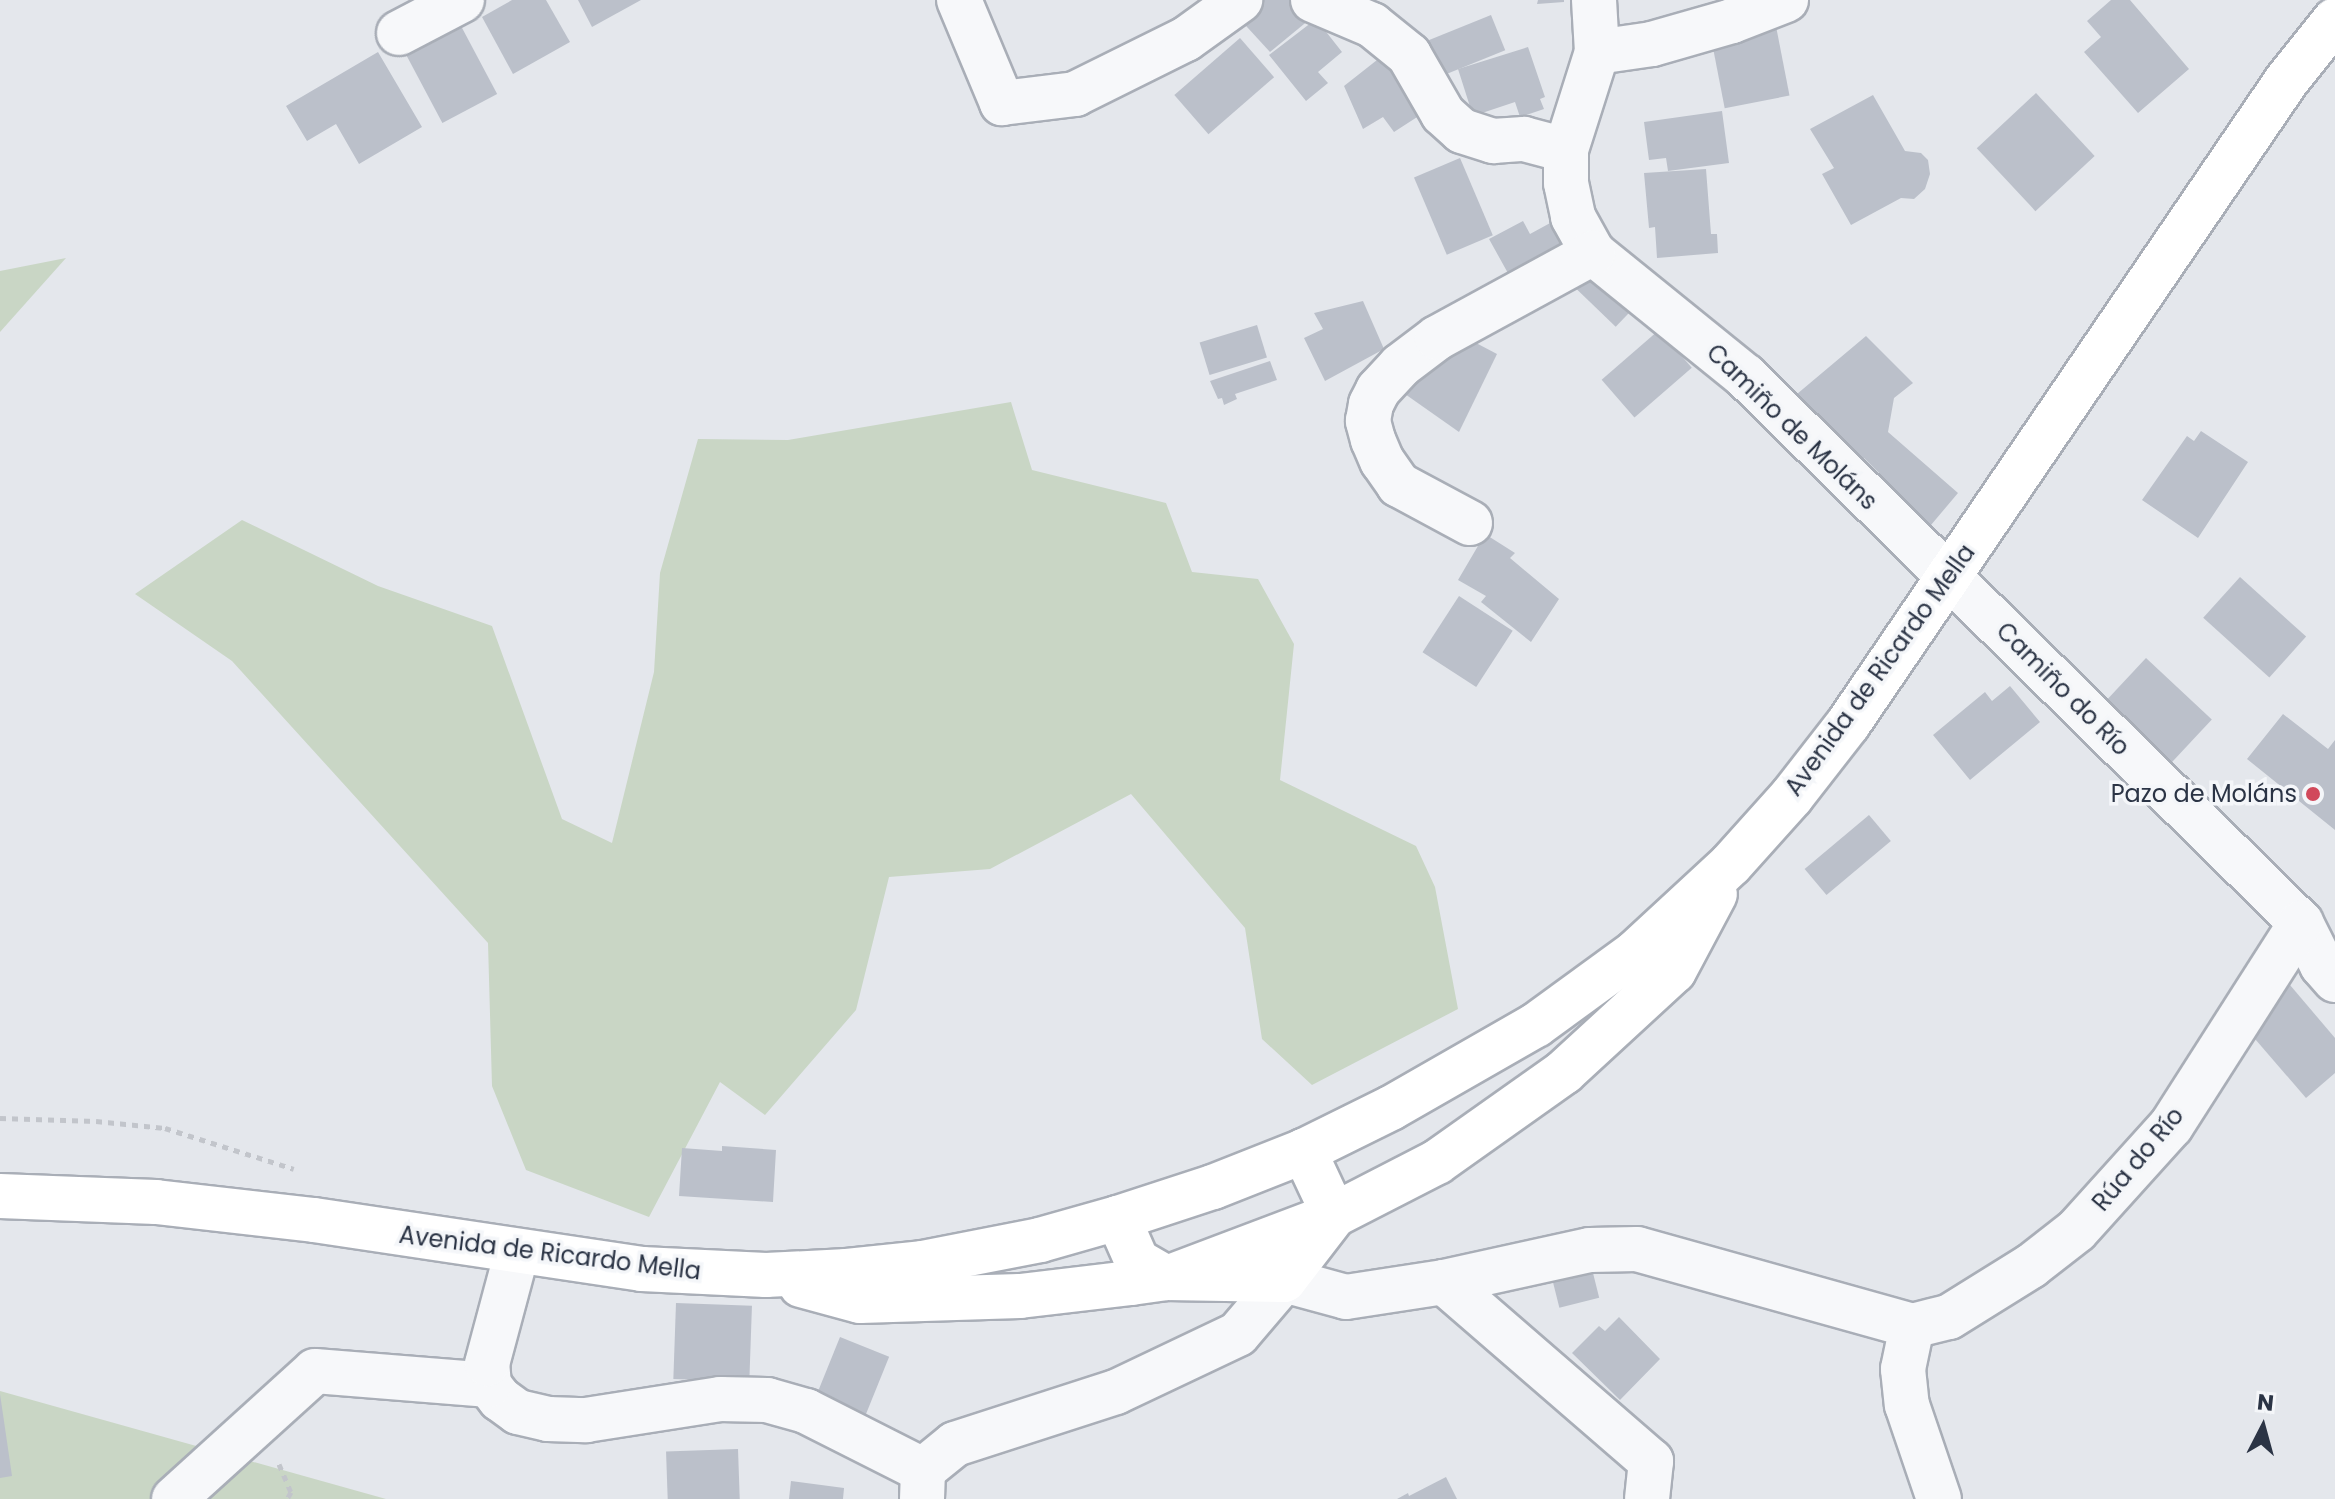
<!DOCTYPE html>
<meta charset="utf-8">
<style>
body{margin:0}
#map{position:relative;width:2335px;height:1499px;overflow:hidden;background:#e4e7ec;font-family:Poppins,sans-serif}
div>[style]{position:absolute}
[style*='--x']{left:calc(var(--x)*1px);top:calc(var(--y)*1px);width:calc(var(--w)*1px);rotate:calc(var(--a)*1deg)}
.green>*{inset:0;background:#c9d6c5}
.building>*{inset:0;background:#bbc0ca;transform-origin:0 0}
.path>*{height:5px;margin-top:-2.5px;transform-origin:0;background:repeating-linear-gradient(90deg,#c2c5cb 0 6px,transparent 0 12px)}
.roads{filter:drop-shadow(2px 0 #a9aeb7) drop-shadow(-2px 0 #a9aeb7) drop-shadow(0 2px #a9aeb7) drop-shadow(0 -2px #a9aeb7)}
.minor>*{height:44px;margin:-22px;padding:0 22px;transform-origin:22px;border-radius:22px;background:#f7f8fa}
.secondary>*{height:44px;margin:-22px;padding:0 22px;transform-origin:22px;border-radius:22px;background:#fff}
.dots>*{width:22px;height:22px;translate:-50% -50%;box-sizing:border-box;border:4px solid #f4f6f9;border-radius:50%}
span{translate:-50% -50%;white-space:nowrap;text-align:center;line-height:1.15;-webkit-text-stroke:7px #f4f6f9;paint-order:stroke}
.street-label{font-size:24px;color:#2b3445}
.poi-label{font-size:24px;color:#2b3445}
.right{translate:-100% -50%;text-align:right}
.north{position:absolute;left:2223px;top:1387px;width:80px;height:80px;-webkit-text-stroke:6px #f4f6f9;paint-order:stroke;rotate:6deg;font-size:22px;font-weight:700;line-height:32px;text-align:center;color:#2b3445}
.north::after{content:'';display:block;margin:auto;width:28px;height:36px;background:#2b3445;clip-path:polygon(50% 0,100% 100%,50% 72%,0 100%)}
</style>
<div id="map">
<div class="green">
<i style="clip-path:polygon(66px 258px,0 332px,0 271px)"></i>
<i style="clip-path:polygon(1011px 402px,1032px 470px,1166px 503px,1192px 572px,1258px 579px,1294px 644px,1280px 780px,1416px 846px,1435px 887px,1458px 1009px,1312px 1085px,1262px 1039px,1245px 928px,1131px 794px,990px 869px,889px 877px,856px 1010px,765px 1115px,720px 1082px,649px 1217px,526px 1170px,492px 1086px,488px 943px,232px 661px,135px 594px,242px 520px,378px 586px,492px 626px,562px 819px,612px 843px,654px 672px,660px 573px,698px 439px,788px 440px)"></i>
<i style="clip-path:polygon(0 1391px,386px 1499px,0 1499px)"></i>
</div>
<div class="building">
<i style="clip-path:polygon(512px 0,546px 0,570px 42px,513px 74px,482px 17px)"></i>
<i style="clip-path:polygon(578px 0,641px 0,592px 27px)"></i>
<i style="clip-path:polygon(1261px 0,1302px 0,1315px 15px,1270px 52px,1236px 15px)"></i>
<i style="clip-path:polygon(1538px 0,1564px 0,1564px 2px,1537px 4px)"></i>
<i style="clip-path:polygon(2111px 0,2130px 0,2189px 69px,2138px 113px,2084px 52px,2101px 37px,2087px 21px)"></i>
<i style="left:1491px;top:15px;width:38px;height:76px;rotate:68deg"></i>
<i style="clip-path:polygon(1316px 19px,1342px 52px,1318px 72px,1328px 83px,1306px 101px,1269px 55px)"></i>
<i style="left:1775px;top:21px;width:76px;height:66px;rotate:79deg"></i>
<i style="left:461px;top:26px;width:77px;height:62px;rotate:62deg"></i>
<i style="left:1240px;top:38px;width:52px;height:87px;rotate:49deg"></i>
<i style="clip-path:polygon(1528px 47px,1545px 97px,1540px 99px,1544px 109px,1520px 117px,1515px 102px,1473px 116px,1458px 69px)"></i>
<i style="clip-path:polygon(1391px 49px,1428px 110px,1394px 132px,1383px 117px,1363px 129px,1344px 86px)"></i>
<i style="clip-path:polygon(378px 52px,422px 127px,359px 164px,336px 124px,307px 141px,286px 106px)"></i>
<i style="left:2036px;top:93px;width:86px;height:81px;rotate:47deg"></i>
<i style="clip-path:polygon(1873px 95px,1905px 151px,1921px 153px,1928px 160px,1930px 174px,1925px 189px,1914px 199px,1901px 198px,1851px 225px,1822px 174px,1834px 168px,1810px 129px)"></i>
<i style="clip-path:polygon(1722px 111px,1729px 163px,1668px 171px,1666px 158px,1649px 160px,1644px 122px)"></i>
<i style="left:1460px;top:158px;width:84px;height:50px;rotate:67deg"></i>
<i style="clip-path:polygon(1706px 169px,1711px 234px,1717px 234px,1718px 253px,1657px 258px,1655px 227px,1649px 228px,1644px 173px)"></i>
<i style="clip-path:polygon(1563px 216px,1580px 246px,1514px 284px,1489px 239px,1523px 221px,1530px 234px)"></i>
<i style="left:1599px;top:262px;width:57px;height:35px;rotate:44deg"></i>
<i style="clip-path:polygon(1363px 301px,1384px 349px,1325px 381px,1304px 338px,1323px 329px,1314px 313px)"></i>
<i style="left:1257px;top:325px;width:34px;height:60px;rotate:73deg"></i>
<i style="left:1659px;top:330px;width:50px;height:76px;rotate:49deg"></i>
<i style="clip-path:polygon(1457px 333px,1497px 354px,1459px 432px,1395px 387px)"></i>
<i style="clip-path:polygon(1866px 336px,1913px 383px,1894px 398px,1888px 432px,1958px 493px,1931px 525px,1864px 458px,1861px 461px,1797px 394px)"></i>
<i style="clip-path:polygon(1270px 361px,1277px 380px,1235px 394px,1237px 399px,1224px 405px,1222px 398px,1218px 399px,1210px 381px)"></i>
<i style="clip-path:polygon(2201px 431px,2248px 462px,2198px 538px,2142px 500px,2187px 436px,2194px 441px)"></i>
<i style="clip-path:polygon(1485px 534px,1515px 553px,1510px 558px,1559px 599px,1531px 642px,1481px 602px,1486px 596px,1458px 580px)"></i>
<i style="left:2240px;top:577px;width:89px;height:55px;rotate:42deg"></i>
<i style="left:1459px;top:596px;width:64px;height:67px;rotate:33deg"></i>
<i style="left:2146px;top:658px;width:90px;height:62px;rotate:43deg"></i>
<i style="clip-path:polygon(2010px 686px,2040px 722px,1970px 780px,1933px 735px,1985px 692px,1992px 701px)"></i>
<i style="clip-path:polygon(2283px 714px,2328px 749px,2335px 740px,2335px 830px,2247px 759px)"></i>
<i style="left:1869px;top:815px;width:34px;height:84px;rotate:50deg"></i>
<i style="clip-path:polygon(2290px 985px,2335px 1038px,2335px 1073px,2306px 1098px,2243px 1025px)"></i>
<i style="clip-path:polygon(722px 1146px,776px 1150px,773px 1202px,679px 1196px,682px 1148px,722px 1151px)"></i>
<i style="left:1589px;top:1257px;width:42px;height:41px;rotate:76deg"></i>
<i style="left:676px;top:1303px;width:76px;height:76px;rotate:2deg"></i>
<i style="clip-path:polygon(1619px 1317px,1660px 1359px,1620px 1400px,1572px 1353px,1599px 1326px,1605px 1331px)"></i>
<i style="left:840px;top:1337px;width:53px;height:65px;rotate:22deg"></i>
<i style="clip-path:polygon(0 1394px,12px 1476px,0 1478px)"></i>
<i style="left:738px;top:1449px;width:50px;height:72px;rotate:88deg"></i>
<i style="clip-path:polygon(1446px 1477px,1457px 1499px,1397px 1499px,1408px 1493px,1409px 1496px)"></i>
<i style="clip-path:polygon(791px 1481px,844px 1488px,843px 1499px,789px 1499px)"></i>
</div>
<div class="path">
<i style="--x:0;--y:1118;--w:96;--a:1.8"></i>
<i style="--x:96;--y:1121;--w:69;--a:5.8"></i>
<i style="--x:165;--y:1128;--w:135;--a:17.6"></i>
<i style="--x:279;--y:1464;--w:30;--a:67"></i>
<i style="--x:291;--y:1492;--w:8;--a:120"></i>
</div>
<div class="roads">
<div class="minor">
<i style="--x:959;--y:0;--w:112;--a:67.3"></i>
<i style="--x:1002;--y:103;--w:74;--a:-7"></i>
<i style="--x:1075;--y:94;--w:124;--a:-26.4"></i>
<i style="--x:1186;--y:39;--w:67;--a:-35.8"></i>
<i style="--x:1313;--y:0;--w:64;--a:23"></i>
<i style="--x:1372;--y:25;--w:48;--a:39"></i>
<i style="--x:1409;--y:55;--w:68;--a:60"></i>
<i style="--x:1443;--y:114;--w:25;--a:42"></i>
<i style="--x:1462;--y:131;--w:33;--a:18"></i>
<i style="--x:1493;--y:141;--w:31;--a:-4"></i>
<i style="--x:1524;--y:139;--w:43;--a:14.7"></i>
<i style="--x:1594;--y:0;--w:52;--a:86.7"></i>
<i style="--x:1597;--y:52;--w:103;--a:107.6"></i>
<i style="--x:1566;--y:150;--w:33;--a:90"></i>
<i style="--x:1566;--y:183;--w:35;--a:78"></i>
<i style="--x:1573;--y:217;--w:41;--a:60.9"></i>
<i style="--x:1593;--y:253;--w:196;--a:39"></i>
<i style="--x:1745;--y:376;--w:780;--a:44.53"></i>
<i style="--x:2301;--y:923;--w:47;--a:63.4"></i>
<i style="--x:2322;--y:965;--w:20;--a:49"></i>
<i style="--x:399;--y:33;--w:71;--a:-27.6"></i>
<i style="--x:1597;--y:52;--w:56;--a:-8.3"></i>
<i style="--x:1652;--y:44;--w:83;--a:-16"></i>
<i style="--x:1732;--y:21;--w:58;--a:-21.3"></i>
<i style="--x:1470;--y:523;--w:81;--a:-151.8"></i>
<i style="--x:1399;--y:485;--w:29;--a:-125"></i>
<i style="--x:1382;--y:461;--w:23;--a:-113"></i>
<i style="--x:1373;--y:440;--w:20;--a:-105"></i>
<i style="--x:1368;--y:421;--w:17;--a:-80"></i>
<i style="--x:1371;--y:404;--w:16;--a:-63"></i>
<i style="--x:1378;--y:390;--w:33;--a:-47"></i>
<i style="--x:1400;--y:366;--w:46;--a:-37.1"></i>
<i style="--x:1437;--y:338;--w:178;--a:-28.6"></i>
<i style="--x:1444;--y:1282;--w:149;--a:-12.4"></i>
<i style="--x:1590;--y:1250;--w:47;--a:-1.2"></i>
<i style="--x:1637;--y:1249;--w:286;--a:15.6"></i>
<i style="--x:1912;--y:1326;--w:38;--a:-14"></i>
<i style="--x:1949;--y:1317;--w:97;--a:-31.9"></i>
<i style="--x:2031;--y:1266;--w:58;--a:-38"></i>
<i style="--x:2077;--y:1230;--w:140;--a:-47.9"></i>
<i style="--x:2171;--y:1126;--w:241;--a:-57.4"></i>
<i style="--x:1912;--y:1326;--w:44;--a:101.8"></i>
<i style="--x:1903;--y:1369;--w:36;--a:84"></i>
<i style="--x:1907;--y:1405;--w:99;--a:71.2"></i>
<i style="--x:489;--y:1385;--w:18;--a:52"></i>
<i style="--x:500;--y:1399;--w:22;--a:36"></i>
<i style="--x:518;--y:1412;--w:31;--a:13"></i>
<i style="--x:548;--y:1419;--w:38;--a:2"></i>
<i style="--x:586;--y:1420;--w:136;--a:-8.9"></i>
<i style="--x:720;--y:1399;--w:47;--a:1.2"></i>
<i style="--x:767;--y:1400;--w:41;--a:15.8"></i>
<i style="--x:806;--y:1411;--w:131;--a:26.8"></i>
<i style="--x:174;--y:1499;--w:190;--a:-42.2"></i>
<i style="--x:315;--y:1371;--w:175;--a:4.6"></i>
<i style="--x:489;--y:1385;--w:21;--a:-95"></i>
<i style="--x:487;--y:1364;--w:116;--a:-75"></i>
<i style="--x:922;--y:1499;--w:29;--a:-88"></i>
<i style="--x:923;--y:1470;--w:41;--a:-39.1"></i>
<i style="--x:955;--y:1444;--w:169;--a:-17.9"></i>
<i style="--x:1116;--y:1392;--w:135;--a:-25.4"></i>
<i style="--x:1238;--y:1334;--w:71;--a:-49.6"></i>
<i style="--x:1284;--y:1280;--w:64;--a:15.3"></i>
<i style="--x:1346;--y:1297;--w:99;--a:-8.7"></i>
<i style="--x:1444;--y:1282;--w:274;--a:40.9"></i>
<i style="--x:1651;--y:1461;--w:38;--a:96"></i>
</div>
<div class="secondary">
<i style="--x:0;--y:1196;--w:156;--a:2.2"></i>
<i style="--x:156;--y:1202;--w:159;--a:6.5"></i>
<i style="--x:314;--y:1220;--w:332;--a:8.5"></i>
<i style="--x:642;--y:1269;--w:124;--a:2.8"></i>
<i style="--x:766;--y:1275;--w:81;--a:-2.8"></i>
<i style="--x:847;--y:1271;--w:75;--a:-6.1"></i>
<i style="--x:922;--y:1263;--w:120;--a:-11"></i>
<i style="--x:1040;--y:1240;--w:81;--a:-15.8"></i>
<i style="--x:1118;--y:1218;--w:100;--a:-18.1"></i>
<i style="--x:1213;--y:1187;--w:98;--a:-21.6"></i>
<i style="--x:1304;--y:1151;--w:97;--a:-26.3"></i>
<i style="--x:1391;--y:1108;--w:167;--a:-29.8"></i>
<i style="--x:1536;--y:1025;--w:124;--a:-36.1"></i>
<i style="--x:1636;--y:952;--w:129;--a:-42.8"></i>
<i style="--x:1731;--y:864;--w:91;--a:-48.1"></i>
<i style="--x:1792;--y:796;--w:91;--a:-52.1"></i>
<i style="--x:1848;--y:724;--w:779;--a:-55.72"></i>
<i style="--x:2287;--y:80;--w:77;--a:-51.3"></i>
<i style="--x:1118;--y:1218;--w:47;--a:66.2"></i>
<i style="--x:1137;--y:1261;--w:34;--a:30"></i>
<i style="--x:1167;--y:1278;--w:117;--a:1"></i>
<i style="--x:1284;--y:1280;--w:82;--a:-52.4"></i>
<i style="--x:1334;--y:1215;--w:71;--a:-115.1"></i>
<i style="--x:801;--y:1285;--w:61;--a:15.2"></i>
<i style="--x:860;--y:1301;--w:160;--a:-1.8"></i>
<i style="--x:1020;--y:1296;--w:112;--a:-6.7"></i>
<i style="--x:1131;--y:1283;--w:36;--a:-8"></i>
<i style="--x:1167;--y:1278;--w:178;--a:-20.7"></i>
<i style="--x:1334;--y:1215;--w:116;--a:-27.2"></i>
<i style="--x:1437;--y:1162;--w:156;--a:-35.3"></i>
<i style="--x:1564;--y:1072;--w:149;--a:-42.6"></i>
<i style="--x:1674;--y:971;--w:87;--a:-62"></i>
</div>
</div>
<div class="dots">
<i style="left:2313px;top:794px;background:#d1495b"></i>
</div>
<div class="street-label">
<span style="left:1792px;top:427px;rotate:44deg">Camiño de Moláns</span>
<span style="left:1880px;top:670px;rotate:-54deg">Avenida de Ricardo Mella</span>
<span style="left:2063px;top:689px;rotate:45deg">Camiño do Río</span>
<span style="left:2138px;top:1159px;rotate:-50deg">Rúa do Río</span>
<span style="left:550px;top:1253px;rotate:7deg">Avenida de Ricardo Mella</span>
</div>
<div class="poi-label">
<span class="right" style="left:2297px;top:794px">Pazo de Moláns</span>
</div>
<div class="north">N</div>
</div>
